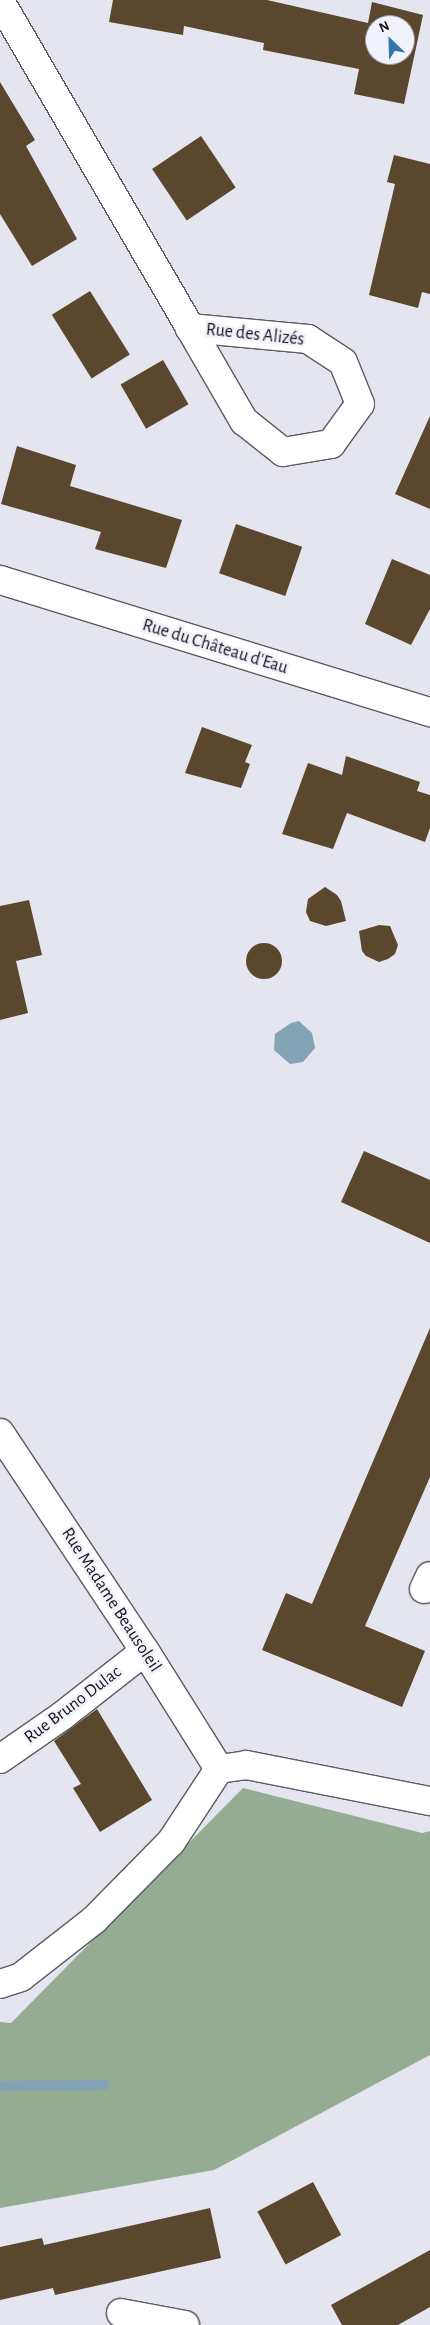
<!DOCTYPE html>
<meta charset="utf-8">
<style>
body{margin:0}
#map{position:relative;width:430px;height:2325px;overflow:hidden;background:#e4e5ee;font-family:"Alegreya Sans",sans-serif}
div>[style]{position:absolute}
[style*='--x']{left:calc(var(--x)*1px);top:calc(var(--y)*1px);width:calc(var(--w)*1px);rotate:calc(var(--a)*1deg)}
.forest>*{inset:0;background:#94ac92}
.water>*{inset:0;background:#83a3b7}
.stream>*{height:10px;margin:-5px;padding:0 5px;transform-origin:5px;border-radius:5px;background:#83a3b7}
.building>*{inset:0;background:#5b462e;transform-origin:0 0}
.round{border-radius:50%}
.roads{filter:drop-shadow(1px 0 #5b5b63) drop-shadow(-1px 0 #5b5b63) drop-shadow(0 1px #5b5b63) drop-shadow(0 -1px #5b5b63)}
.street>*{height:28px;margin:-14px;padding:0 14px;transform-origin:14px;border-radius:14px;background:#fff}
span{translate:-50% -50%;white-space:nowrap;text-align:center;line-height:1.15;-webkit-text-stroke:5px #f1f2fb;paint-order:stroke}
.street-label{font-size:18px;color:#17171a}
.north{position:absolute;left:365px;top:15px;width:50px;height:50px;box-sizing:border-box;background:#f1f2fb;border:1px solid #9a9aa1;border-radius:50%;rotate:336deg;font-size:14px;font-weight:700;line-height:20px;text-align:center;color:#17171a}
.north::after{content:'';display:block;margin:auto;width:18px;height:22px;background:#3276ab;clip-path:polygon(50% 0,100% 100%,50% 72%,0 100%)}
</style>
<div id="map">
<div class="forest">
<i style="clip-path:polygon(243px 1788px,422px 1833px,430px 1831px,430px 2055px,214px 2170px,0 2208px,0 2022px,11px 2023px)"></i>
</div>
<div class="water">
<i style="clip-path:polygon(299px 1021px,312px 1033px,315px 1048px,303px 1062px,290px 1064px,274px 1050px,275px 1034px,291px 1023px)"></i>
</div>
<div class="stream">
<i style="--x:0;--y:2086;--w:104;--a:-0.6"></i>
</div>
<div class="building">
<i style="clip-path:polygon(evenodd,113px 0,267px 0,368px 23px,372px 2px,423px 15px,404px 104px,354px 94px,359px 69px,263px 50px,264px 43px,184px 26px,183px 35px,109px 22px,113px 0,375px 25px,405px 25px,405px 55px,375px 55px,375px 25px)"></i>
<i style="clip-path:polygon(0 82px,35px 140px,26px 146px,77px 239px,32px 266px,0 214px)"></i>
<i style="left:201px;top:136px;width:62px;height:59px;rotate:56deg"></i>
<i style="clip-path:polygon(394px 155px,430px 164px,430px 294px,422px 292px,418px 308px,369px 295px,395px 184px,387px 182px)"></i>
<i style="left:90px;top:291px;width:75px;height:45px;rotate:58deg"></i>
<i style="left:163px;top:360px;width:51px;height:49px;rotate:60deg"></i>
<i style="clip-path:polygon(430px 416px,430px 509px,395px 494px)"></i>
<i style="clip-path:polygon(17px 446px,76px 465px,70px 486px,182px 520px,166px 568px,95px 549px,101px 532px,1px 504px)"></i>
<i style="left:236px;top:524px;width:70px;height:52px;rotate:19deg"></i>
<i style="clip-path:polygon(392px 559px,430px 575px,430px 609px,411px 645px,365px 624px)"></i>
<i style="clip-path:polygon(202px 727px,252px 745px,245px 762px,250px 764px,241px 788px,185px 773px)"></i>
<i style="clip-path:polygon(346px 756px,420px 782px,417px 791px,430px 795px,430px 828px,425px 842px,347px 813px,333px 849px,282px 834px,308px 763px,342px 775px)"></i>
<i style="clip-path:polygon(325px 887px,337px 895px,341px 901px,346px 921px,326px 926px,310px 921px,306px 912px,308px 899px)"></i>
<i style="clip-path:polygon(29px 900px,42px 955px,16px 961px,28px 1013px,0 1020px,0 906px)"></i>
<i style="clip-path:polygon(379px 925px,390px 926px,398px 945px,395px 954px,388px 959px,379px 962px,366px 956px,362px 951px,359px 931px)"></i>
<i class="round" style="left:246px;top:943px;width:36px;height:36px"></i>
<i style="clip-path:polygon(364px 1151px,430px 1180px,430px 1243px,341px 1202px)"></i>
<i style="clip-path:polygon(430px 1328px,430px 1477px,365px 1626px,425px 1651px,402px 1707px,262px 1650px,286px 1593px,312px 1604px)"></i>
<i style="clip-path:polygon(97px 1709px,152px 1800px,100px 1832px,73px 1788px,81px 1784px,54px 1741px)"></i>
<i style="left:313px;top:2182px;width:60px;height:63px;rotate:62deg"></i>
<i style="clip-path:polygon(210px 2208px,221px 2258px,55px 2295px,53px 2288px,0 2300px,0 2247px,42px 2238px,44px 2245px)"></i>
<i style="clip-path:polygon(430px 2250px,430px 2307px,398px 2325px,342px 2325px,331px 2305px)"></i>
</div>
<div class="roads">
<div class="street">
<i style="--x:0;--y:1;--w:378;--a:59.8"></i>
<i style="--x:190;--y:328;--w:108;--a:59.9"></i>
<i style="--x:244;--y:421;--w:50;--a:38.5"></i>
<i style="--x:283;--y:452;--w:49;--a:-9.5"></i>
<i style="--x:331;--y:444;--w:49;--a:-54.1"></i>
<i style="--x:360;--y:404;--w:45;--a:-112"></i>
<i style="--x:343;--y:362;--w:42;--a:-146.7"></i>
<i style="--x:308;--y:339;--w:119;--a:-174.7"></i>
<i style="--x:0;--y:580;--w:450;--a:17.1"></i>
<i style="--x:0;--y:1433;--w:262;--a:56.4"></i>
<i style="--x:145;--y:1651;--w:139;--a:57.9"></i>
<i style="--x:424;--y:1589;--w:14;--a:-65"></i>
<i style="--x:0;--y:1759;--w:75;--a:-34.7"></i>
<i style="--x:62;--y:1716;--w:105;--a:-38.1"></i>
<i style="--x:0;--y:1984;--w:22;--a:-18"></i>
<i style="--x:21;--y:1977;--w:93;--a:-38"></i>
<i style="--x:94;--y:1920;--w:110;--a:-45.4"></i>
<i style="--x:171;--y:1842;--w:87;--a:-56.7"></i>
<i style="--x:219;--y:1769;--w:27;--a:-8"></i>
<i style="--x:246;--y:1765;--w:187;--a:11.1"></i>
<i style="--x:121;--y:2313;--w:65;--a:10.6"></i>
</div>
</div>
<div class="street-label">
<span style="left:255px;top:335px;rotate:6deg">Rue des Alizés</span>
<span style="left:215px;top:647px;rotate:17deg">Rue du Château d'Eau</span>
<span style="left:111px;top:1600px;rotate:57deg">Rue Madame Beausoleil</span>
<span style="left:73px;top:1705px;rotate:-37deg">Rue Bruno Dulac</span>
</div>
<div class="north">N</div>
</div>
